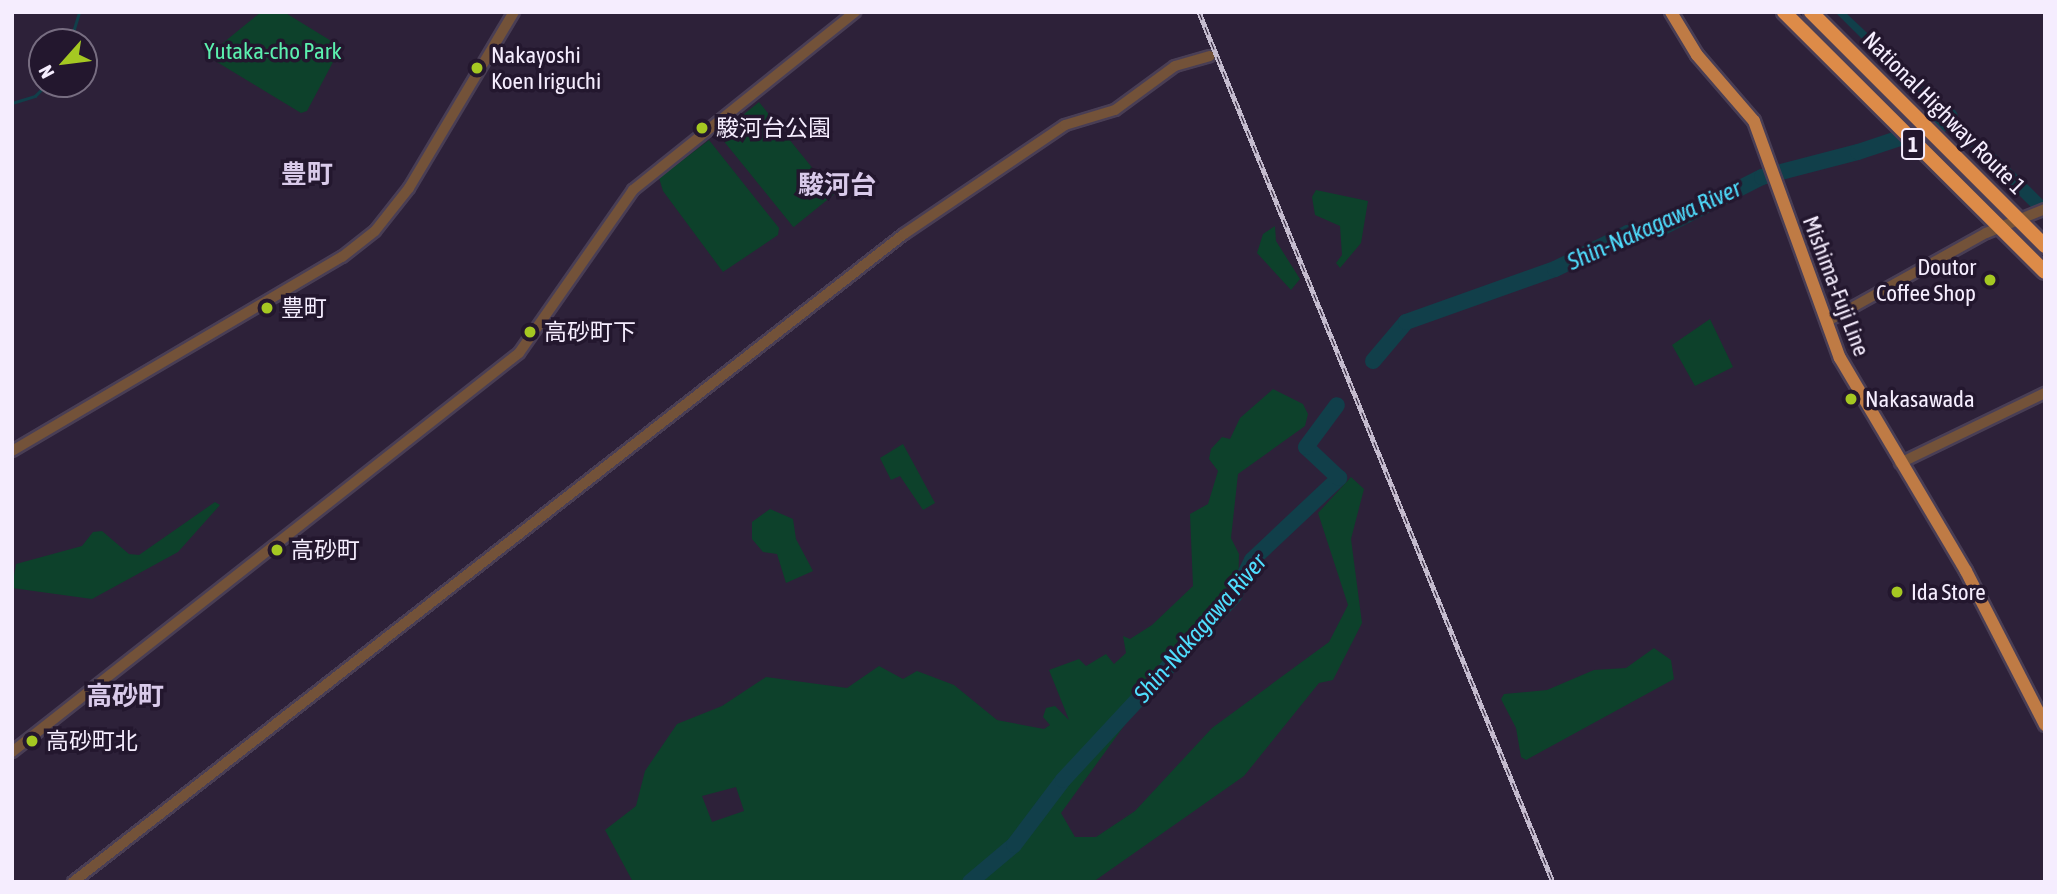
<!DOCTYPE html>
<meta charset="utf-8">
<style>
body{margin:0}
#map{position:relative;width:2057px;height:894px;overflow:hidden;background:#2d2139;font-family:"Asap Condensed","Noto Sans JP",sans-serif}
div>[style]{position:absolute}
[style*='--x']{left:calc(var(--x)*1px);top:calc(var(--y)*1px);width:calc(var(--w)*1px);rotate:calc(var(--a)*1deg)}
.green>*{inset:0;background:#0d412b;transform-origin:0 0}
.water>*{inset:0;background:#113f4a}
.stream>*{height:2.5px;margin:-1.25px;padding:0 1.25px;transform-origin:1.25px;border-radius:1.25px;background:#113f4a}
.river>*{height:16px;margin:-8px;padding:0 8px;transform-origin:8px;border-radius:8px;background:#113f4a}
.roads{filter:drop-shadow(2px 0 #493e55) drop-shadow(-2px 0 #493e55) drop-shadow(0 2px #493e55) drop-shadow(0 -2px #493e55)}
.minor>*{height:10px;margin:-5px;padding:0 5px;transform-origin:5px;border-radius:5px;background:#735239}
.major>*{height:12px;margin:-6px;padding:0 6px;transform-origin:6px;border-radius:6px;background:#bf7b45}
.highway>*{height:14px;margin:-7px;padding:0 7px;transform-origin:7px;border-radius:7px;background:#dd8b48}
.rail>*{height:5px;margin-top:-2.5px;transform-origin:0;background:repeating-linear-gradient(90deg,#23172e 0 8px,#c4bbce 0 16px);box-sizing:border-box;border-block:2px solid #c4bbce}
.dots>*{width:19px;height:19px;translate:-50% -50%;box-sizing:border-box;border:4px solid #23172e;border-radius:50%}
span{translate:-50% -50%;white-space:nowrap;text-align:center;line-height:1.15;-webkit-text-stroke:7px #23172e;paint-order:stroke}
.shield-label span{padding:2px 5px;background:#23172e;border:2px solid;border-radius:5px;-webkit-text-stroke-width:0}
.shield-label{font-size:21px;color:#f5edfe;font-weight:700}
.park-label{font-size:23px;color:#5bf0ae}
.poi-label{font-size:23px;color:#f5edfe}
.left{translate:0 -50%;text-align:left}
.right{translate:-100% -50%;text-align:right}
.street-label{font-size:23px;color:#f5edfe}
.water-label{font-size:24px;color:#4fdefe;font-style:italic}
.quarter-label{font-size:26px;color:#d9caea;font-weight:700}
.frame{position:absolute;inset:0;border:14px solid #f5edfe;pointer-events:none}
.north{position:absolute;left:28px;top:28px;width:70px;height:70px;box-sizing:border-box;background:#23172e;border:2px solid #776d81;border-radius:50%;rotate:242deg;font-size:19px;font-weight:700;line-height:28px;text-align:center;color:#f5edfe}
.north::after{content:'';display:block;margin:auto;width:24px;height:32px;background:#a5c822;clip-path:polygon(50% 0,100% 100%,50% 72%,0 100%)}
</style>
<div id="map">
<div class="green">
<i style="clip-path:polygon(261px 12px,284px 12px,341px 47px,307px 111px,301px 113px,207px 56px)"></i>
<i style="left:759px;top:102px;width:119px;height:52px;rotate:51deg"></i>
<i style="clip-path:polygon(709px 140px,779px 228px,778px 235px,723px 272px,663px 191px,659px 178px)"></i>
<i style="clip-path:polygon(1316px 190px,1368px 201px,1361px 243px,1340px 268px,1336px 263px,1342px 255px,1340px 226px,1315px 215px,1312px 197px)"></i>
<i style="clip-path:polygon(1275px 226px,1276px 241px,1300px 279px,1291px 290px,1257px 253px,1263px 234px)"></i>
<i style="clip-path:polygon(1710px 319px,1733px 367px,1695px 386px,1672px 345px)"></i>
<i style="clip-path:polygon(evenodd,1273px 389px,1303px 404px,1308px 414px,1305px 426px,1238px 474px,1231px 538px,1239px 554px,1238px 595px,1150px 690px,1061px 813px,1075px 837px,1096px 837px,1135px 811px,1212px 728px,1329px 642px,1348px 605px,1318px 513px,1351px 477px,1364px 489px,1351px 539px,1362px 623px,1333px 680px,1319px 683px,1244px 776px,1093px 882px,633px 882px,605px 830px,636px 806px,645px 771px,677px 724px,722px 706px,766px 677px,847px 688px,879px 666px,903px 679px,917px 671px,954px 685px,997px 720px,1044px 729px,1050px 725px,1043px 717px,1046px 708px,1055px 706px,1069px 720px,1049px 670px,1079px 659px,1086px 666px,1106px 654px,1114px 664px,1126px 653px,1123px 636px,1130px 639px,1152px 625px,1193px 586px,1190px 514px,1208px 504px,1218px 471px,1209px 459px,1211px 449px,1222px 437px,1230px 439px,1240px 418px,1273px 389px,736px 787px,744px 811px,712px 822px,702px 796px,736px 787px)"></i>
<i style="clip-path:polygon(903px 444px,935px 503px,923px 510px,900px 476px,891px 480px,880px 458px)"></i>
<i style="clip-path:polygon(215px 502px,220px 505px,178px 552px,92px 599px,12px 588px,16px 564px,82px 546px,93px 532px,102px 531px,129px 554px,139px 555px)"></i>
<i style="clip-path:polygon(770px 509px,793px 519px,796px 539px,813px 571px,786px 583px,777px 554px,763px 552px,752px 539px,752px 522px)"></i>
<i style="clip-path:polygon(1654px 648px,1671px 660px,1674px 679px,1526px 760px,1521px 757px,1516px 728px,1501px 699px,1504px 694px,1547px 690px,1594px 670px,1626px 668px)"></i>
</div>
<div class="water">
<i style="clip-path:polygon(1835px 12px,1845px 12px,2030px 187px,2045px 202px,2045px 221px)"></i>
</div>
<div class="stream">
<i style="--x:70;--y:42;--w:31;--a:-73"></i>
<i style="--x:12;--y:103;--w:24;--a:-17"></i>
<i style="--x:35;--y:96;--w:17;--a:-45"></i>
</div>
<div class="river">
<i style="--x:1373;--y:361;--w:51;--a:-49.8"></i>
<i style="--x:1406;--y:322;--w:158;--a:-19.6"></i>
<i style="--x:1555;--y:269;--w:81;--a:-26.3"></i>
<i style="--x:1628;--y:233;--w:36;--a:-10"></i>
<i style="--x:1663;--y:227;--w:111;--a:-26.8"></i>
<i style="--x:1762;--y:177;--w:99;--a:-14.6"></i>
<i style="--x:1858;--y:152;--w:89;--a:-18.4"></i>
<i style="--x:1942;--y:124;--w:11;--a:-45"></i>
<i style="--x:970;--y:882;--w:57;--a:-40.1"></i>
<i style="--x:1014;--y:845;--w:81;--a:-53"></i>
<i style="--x:1063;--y:780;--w:251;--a:-47.1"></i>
<i style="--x:1234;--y:596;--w:40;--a:-63.4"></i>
<i style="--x:1252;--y:560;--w:120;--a:-43.3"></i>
<i style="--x:1339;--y:478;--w:45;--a:-136.8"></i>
<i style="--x:1306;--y:447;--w:52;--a:-53.6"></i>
</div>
<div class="roads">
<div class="minor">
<i style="--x:1826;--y:322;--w:183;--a:-29.1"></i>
<i style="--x:1986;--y:233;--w:64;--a:-22.1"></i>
<i style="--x:12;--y:451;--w:383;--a:-30.5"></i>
<i style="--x:342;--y:257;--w:42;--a:-38.2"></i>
<i style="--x:375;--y:231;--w:55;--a:-51.7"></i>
<i style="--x:409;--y:188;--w:205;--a:-59.2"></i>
<i style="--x:1900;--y:463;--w:161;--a:-25.8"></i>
<i style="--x:12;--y:752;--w:645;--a:-38.2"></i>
<i style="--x:519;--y:353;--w:199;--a:-55"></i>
<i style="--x:633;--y:190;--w:285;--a:-38.7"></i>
<i style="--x:73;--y:882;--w:1054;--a:-37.95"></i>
<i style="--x:904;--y:234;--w:194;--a:-34.1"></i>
<i style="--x:1065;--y:125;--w:52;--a:-16.7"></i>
<i style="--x:1115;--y:110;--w:74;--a:-36.3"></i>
<i style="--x:1175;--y:66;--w:36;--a:-16"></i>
</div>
<div class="major">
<i style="--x:1671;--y:12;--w:50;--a:58.8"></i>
<i style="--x:1697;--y:55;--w:87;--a:49.2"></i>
<i style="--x:1754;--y:121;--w:252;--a:70.1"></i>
<i style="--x:1840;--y:358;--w:247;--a:59.4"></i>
<i style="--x:1966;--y:571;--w:173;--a:62.8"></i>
</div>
<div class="highway">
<i style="--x:1784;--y:12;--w:368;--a:44.9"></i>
<i style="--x:1811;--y:12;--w:331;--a:45"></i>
</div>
</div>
<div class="rail">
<i style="--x:1199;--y:12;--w:939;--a:67.86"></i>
</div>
<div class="dots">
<i style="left:477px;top:68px;background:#a5c822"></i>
<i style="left:702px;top:128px;background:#a5c822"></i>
<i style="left:1990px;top:280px;background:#a5c822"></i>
<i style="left:267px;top:308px;background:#a5c822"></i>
<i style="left:530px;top:332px;background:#a5c822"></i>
<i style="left:1851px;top:399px;background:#a5c822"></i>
<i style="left:277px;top:550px;background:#a5c822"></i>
<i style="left:1897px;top:592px;background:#a5c822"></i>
<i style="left:32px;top:741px;background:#a5c822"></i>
</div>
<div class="shield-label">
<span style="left:1913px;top:144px">1</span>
</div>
<div class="park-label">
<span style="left:273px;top:51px">Yutaka-cho Park</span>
</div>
<div class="poi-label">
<span class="left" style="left:491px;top:68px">Nakayoshi<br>Koen Iriguchi</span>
<span class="left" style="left:716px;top:128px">駿河台公園</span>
<span class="right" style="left:1976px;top:280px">Doutor<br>Coffee Shop</span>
<span class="left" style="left:281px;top:308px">豊町</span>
<span class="left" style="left:544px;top:332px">高砂町下</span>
<span class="left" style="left:1865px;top:399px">Nakasawada</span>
<span class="left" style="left:291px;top:550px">高砂町</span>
<span class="left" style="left:1911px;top:592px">Ida Store</span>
<span class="left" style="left:46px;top:741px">高砂町北</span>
</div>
<div class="street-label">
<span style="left:1944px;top:113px;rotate:45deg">National Highway Route 1</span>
<span style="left:1836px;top:286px;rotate:69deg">Mishima-Fuji Line</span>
</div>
<div class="water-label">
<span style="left:1654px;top:225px;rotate:-24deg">Shin-Nakagawa River</span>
<span style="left:1200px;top:628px;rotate:-49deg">Shin-Nakagawa River</span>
</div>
<div class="quarter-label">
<span style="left:307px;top:175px">豊町</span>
<span style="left:837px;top:186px">駿河台</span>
<span style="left:125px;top:697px">高砂町</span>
</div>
<div class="frame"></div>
<div class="north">N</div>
</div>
